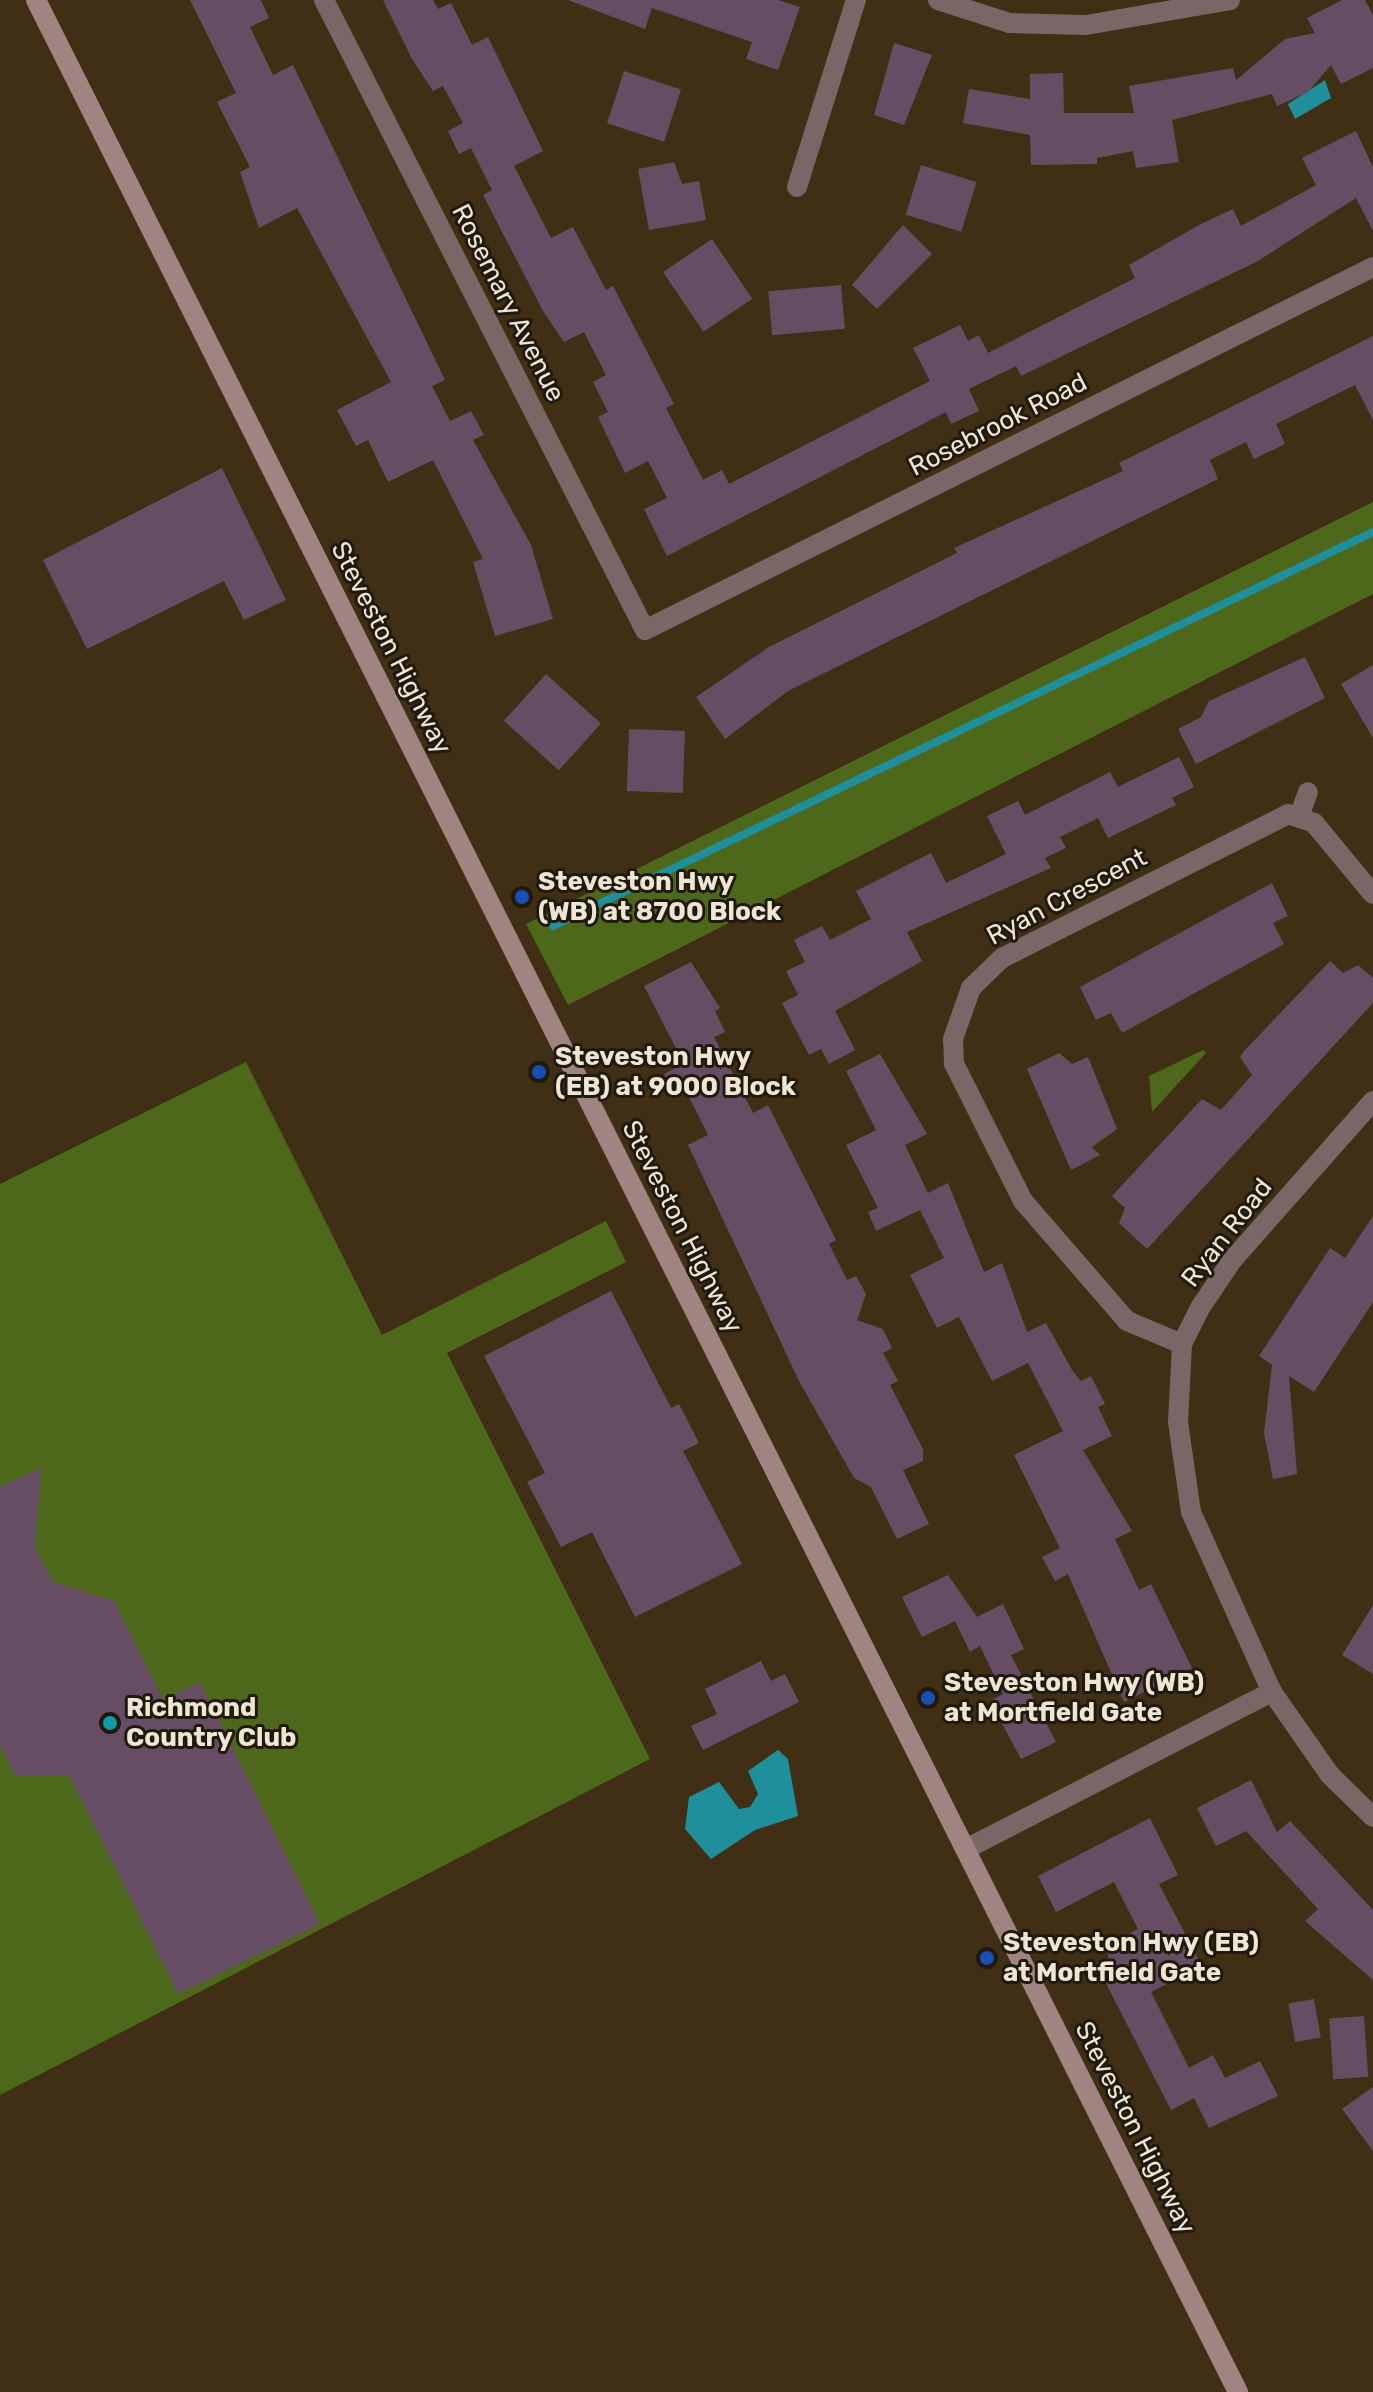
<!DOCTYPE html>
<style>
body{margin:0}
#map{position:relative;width:1373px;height:2392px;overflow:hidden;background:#402f14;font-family:Rubik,sans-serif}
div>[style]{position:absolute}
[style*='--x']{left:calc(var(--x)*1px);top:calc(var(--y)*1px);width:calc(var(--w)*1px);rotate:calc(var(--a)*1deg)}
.green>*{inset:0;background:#4d671b}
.water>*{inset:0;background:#1f8f9c}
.stream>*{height:8px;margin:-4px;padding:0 4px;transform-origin:4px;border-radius:4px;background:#1f8f9c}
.building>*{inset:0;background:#674d63;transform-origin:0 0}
.minor>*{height:20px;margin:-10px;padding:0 10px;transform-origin:10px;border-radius:10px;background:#786766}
.secondary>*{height:20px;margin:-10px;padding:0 10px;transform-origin:10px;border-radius:10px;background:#9f8482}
.dots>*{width:22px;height:22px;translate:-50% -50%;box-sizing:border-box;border:4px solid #20190d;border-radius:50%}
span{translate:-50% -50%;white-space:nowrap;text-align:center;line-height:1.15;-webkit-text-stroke:6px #20190d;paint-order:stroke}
.street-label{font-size:26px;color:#efe5d5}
.poi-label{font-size:26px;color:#efe5d5;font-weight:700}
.left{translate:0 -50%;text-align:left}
</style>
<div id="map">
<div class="green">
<i style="clip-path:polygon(1373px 502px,1373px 594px,568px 1005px,526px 924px)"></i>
<i style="clip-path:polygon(1203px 1050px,1206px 1053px,1152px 1112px,1149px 1076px)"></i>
<i style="clip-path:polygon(246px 1062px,382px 1335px,606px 1221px,626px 1262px,447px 1353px,650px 1759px,0 2095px,0 1184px)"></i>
</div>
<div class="water">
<i style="clip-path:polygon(1325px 80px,1331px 98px,1295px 119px,1288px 104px)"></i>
<i style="clip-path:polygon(778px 1750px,788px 1759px,798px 1816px,755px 1830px,711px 1859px,685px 1829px,689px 1797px,719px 1782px,739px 1809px,750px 1807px,758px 1794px,748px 1771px)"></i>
</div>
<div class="stream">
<i style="--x:553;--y:926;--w:910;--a:-25.66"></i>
</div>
<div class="building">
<i style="clip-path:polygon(190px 0,261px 0,269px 18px,250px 27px,273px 75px,293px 65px,445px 380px,432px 386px,450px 421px,471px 411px,484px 435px,473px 440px,531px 545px,553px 619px,495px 636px,473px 562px,483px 559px,433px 460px,388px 482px,368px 440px,356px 446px,337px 410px,391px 382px,297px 208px,259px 228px,240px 172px,250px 167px,217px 102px,236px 93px)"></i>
<i style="clip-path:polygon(383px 0,433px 0,438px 9px,451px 3px,472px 45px,488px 37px,543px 151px,514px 166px,551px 238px,573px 227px,606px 290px,613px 286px,674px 404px,666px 408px,703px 480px,722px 470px,729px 484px,930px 381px,913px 348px,960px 325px,968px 341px,979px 335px,988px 353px,1135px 278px,1129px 265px,1199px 225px,1233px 209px,1241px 226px,1316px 185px,1302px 158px,1356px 131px,1373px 167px,1373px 231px,1356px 198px,1258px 261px,1021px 376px,1016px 366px,969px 389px,979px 411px,951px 424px,946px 412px,667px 556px,644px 509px,667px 498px,648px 461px,625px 473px,598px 417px,608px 412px,593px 382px,606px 375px,584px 332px,564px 342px,543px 311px,483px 195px,492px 190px,471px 148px,459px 154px,448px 131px,463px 123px,443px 86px,433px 91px,412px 59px)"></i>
<i style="clip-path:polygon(568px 0,778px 0,800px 7px,778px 70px,746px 59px,752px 42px,652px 8px,645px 29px)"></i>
<i style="clip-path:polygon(1342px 0,1365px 0,1373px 15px,1373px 68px,1341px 84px,1331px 65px,1308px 92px,1277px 106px,1272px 94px,1172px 120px,1179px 162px,1136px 168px,1133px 151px,1097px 158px,1097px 164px,1031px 165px,1030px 135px,963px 123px,969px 89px,1030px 99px,1030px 74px,1063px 73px,1064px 113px,1134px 113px,1129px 86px,1233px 68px,1236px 80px,1285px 39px,1315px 33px,1307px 18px)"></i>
<i style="clip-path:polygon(894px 43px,932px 55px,904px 125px,874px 115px)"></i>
<i style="left:624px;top:71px;width:60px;height:55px;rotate:18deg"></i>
<i style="clip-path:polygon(674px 162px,682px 184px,699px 181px,706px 220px,649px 230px,638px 169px)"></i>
<i style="left:921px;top:165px;width:58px;height:52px;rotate:17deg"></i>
<i style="clip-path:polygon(903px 225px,932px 254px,877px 309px,852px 285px)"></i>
<i style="left:712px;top:239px;width:72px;height:59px;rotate:56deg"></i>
<i style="left:841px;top:285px;width:44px;height:73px;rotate:85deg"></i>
<i style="clip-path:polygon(1373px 336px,1373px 420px,1355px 385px,1276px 424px,1285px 444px,1254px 459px,1246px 442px,1210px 460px,1218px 479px,788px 691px,725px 739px,696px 697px,769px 647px,957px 553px,954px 548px,1123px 471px,1119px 463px)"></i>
<i style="clip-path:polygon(222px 468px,286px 600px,244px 620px,224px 581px,87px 649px,43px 560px)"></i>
<i style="clip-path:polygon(1305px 657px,1325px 698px,1196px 764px,1178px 729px,1201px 717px,1209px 701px)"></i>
<i style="clip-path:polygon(1373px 665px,1373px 738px,1341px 684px)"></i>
<i style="left:546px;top:674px;width:74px;height:63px;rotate:42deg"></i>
<i style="left:629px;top:729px;width:56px;height:62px;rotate:2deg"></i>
<i style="clip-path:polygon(1179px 757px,1194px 787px,1172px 798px,1176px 805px,1108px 838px,1098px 818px,1060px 837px,1066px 848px,1045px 858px,1051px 868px,907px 932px,922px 961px,835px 1011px,855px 1050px,829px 1064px,821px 1049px,809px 1055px,782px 1003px,798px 995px,786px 971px,805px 962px,794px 940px,822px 926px,830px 940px,871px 919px,856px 891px,931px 853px,946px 883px,1006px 854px,987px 816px,1018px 801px,1025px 815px,1110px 772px,1118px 787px)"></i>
<i style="clip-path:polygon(1272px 883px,1288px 916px,1273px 923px,1284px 944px,1122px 1033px,1111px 1013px,1096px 1020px,1080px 987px)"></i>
<i style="clip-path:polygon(1330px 961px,1343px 973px,1358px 965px,1373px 978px,1373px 1003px,1147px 1249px,1119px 1223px,1125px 1208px,1112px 1196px,1202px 1099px,1221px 1110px,1252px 1075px,1240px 1057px,1244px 1051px)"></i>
<i style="clip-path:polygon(691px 962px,720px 1008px,715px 1011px,725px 1032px,714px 1037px,753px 1113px,768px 1105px,836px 1240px,829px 1244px,847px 1280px,856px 1276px,866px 1294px,857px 1320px,883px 1329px,892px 1348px,883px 1353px,898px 1381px,890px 1385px,923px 1449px,923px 1461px,903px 1470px,929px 1524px,897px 1539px,871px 1487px,854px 1478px,799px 1381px,688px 1145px,708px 1135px,685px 1089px,673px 1094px,664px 1074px,684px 1064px,644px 986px)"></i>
<i style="clip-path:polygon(1059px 1053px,1072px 1064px,1088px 1057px,1117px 1129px,1092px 1147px,1100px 1155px,1071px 1170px,1027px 1069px)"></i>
<i style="clip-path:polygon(880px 1054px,927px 1134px,905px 1145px,928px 1193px,948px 1183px,984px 1272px,1002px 1263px,1027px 1332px,1046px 1323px,1072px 1370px,1081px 1381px,1091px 1376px,1105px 1404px,1098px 1407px,1112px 1436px,1083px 1450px,1132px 1531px,1115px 1539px,1139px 1590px,1151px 1584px,1192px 1668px,1124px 1702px,1068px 1574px,1055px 1581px,1042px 1557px,1060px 1548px,1014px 1455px,1063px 1431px,1028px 1363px,992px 1381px,959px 1317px,937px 1328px,910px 1275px,944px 1258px,920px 1210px,876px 1231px,868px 1212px,878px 1208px,846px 1145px,876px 1130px,846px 1071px)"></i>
<i style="clip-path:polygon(1373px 1216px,1373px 1302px,1314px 1392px,1289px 1376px,1297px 1474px,1273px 1479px,1264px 1433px,1272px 1365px,1259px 1356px,1330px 1248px,1345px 1258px)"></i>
<i style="clip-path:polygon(611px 1291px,671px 1408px,679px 1404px,699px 1443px,683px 1451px,742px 1564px,635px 1617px,592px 1532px,561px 1547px,527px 1482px,545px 1473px,484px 1356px)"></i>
<i style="clip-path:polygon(41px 1468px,35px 1548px,53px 1582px,114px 1601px,163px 1700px,200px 1682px,320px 1924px,178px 1994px,69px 1775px,14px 1775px,0 1745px,0 1487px)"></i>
<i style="clip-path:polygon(948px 1575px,977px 1617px,1003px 1604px,1024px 1649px,1011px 1655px,1056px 1742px,1021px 1759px,990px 1701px,1003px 1694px,980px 1646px,970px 1652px,955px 1621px,922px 1637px,902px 1597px)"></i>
<i style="clip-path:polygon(1373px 1605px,1373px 1674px,1342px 1655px)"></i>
<i style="clip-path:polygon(761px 1661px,771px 1681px,785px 1674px,799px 1702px,703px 1750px,691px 1726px,717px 1714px,705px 1689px)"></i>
<i style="clip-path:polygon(1251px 1780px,1277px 1832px,1290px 1821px,1373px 1910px,1373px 1980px,1305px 1921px,1318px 1909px,1246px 1831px,1216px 1846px,1197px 1808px)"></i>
<i style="clip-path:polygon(1150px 1818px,1178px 1875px,1159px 1884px,1202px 1966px,1151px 1992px,1189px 2068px,1213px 2055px,1225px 2078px,1260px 2061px,1278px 2096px,1209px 2128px,1194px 2098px,1171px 2110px,1096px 1964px,1109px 1957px,1104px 1947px,1138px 1929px,1114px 1882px,1056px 1912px,1038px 1876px)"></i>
<i style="left:1314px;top:1999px;width:39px;height:26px;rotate:80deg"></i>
<i style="left:1364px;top:2016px;width:61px;height:35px;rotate:86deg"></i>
<i style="clip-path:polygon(1373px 2087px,1373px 2151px,1342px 2109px)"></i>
</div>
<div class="minor">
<i style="--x:324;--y:0;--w:707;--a:63"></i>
<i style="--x:645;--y:630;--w:813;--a:-26.5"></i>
<i style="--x:938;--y:0;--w:75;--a:17.9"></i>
<i style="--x:1009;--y:23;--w:77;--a:1.5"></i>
<i style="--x:1086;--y:25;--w:146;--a:-9.8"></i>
<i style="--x:797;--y:187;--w:196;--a:-72.5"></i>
<i style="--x:1300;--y:814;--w:23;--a:-70"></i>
<i style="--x:1373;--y:1101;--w:211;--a:131.5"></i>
<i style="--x:1233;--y:1259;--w:59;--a:124"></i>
<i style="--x:1200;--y:1308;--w:40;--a:116.6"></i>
<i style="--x:1182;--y:1344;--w:78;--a:92.9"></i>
<i style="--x:1178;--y:1422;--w:91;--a:81.8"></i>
<i style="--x:1191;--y:1512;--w:197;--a:65.8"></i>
<i style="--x:1272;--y:1692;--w:101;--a:55.1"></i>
<i style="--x:1330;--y:1775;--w:60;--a:44.3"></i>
<i style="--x:1182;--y:1344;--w:60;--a:-157.3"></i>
<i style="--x:1127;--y:1321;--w:159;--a:-130.9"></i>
<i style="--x:1023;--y:1201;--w:153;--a:-116.7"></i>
<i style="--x:954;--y:1064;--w:25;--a:-92"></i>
<i style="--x:953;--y:1039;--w:54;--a:-70.6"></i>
<i style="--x:971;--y:988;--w:43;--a:-44.1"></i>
<i style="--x:1002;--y:958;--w:320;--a:-26.7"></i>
<i style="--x:1288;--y:814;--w:28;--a:19"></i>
<i style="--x:1314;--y:823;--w:92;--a:50.3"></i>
<i style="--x:966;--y:1849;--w:344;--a:-27.2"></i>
</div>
<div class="secondary">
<i style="--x:36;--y:0;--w:2677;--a:63.32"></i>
</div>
<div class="dots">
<i style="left:522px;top:897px;background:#1a4fb4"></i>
<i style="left:539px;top:1072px;background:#1a4fb4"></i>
<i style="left:928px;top:1698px;background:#1a4fb4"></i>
<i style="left:110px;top:1723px;background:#0f9aa8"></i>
<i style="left:987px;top:1958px;background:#1a4fb4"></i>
</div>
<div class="street-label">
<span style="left:508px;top:303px;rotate:63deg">Rosemary Avenue</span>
<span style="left:998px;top:425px;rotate:-27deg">Rosebrook Road</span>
<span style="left:391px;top:648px;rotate:63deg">Steveston Highway</span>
<span style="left:1067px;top:897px;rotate:-28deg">Ryan Crescent</span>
<span style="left:682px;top:1227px;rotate:63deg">Steveston Highway</span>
<span style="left:1227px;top:1233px;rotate:-52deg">Ryan Road</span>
<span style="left:1135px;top:2128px;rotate:63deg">Steveston Highway</span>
</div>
<div class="poi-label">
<span class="left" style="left:538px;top:897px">Steveston Hwy<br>(WB) at 8700 Block</span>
<span class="left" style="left:555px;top:1072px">Steveston Hwy<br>(EB) at 9000 Block</span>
<span class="left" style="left:944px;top:1698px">Steveston Hwy (WB)<br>at Mortfield Gate</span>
<span class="left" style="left:126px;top:1723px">Richmond<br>Country Club</span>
<span class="left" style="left:1003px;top:1958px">Steveston Hwy (EB)<br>at Mortfield Gate</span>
</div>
</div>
